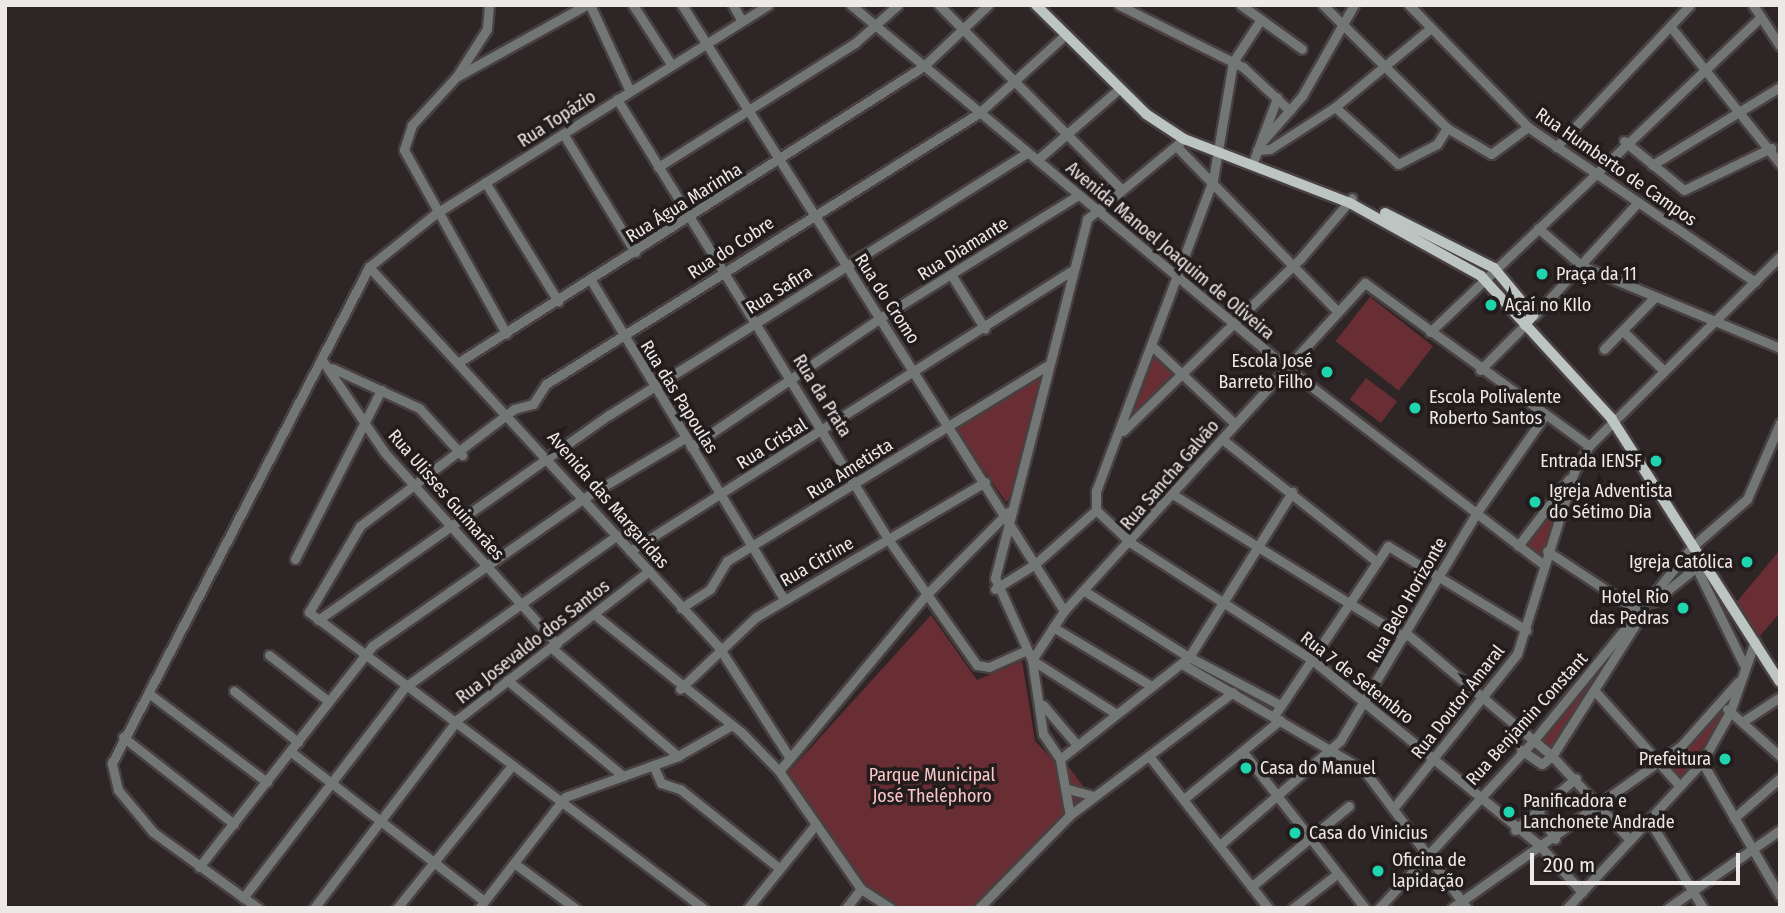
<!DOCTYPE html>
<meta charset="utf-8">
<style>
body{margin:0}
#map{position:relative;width:1785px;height:913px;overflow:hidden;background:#2d2526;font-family:"Fira Sans Condensed",sans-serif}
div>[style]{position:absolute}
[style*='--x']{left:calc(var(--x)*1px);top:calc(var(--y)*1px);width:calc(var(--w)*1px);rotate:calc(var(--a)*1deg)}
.green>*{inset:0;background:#692e34;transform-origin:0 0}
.roads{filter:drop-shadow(2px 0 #484041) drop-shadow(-2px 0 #484041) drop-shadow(0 2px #484041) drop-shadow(0 -2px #484041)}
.minor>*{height:9px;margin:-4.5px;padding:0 4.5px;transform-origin:4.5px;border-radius:4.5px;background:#727675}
.major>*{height:10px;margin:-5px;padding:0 5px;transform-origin:5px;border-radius:5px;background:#bdc5c2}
.dots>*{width:19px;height:19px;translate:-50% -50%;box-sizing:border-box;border:4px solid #231c1c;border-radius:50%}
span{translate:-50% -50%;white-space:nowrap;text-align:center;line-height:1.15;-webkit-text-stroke:7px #231c1c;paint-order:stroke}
.street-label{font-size:18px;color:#eee9e9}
.poi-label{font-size:18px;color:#eee9e9}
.left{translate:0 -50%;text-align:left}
.right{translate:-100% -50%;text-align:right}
.park-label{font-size:18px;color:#fbc6c8}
.frame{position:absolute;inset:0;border:7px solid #eee9e9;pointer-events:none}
.scale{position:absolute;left:1530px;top:853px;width:210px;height:32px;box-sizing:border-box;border:4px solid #eee9e9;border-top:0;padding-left:9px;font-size:21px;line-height:24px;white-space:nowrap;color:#eee9e9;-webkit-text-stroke:5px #231c1c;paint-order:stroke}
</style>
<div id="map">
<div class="green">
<i style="left:1370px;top:297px;width:80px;height:56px;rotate:38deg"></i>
<i style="clip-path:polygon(1152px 351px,1177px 377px,1135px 412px,1131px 410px)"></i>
<i style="clip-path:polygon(1041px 376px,1013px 496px,1006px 502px,954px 426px)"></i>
<i style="left:1366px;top:378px;width:39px;height:27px;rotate:37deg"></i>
<i style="clip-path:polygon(1566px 487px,1543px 559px,1524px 545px)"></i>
<i style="clip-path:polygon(1779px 551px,1780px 613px,1758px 638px,1735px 604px)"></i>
<i style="clip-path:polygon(931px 615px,977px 680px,1022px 661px,1035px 741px,1062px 769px,1068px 766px,1089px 794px,973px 908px,899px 908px,866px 886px,786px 775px)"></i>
<i style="clip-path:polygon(1628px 633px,1552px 751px,1538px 739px)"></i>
<i style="clip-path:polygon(1718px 709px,1724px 715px,1680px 781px,1664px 763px)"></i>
</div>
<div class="roads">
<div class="minor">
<i style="--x:489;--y:5;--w:24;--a:95"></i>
<i style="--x:487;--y:29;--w:56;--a:122.6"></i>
<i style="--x:457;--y:76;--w:67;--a:132.6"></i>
<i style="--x:412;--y:125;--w:26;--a:108"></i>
<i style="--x:404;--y:150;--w:210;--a:60.9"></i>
<i style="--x:590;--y:5;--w:95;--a:65.1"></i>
<i style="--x:633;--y:5;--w:70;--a:57.2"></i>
<i style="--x:682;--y:5;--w:716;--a:57.77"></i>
<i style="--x:733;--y:5;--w:18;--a:61"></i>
<i style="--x:851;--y:5;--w:566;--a:39.77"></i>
<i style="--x:1286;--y:367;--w:324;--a:37.5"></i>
<i style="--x:939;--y:5;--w:259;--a:45.3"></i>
<i style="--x:1119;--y:5;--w:139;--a:26.6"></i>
<i style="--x:1243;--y:67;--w:64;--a:43.1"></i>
<i style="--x:1241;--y:5;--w:75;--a:35.8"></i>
<i style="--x:1323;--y:5;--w:175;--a:44.8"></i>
<i style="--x:1447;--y:128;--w:51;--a:30.6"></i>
<i style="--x:1491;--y:154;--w:46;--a:-36.1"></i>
<i style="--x:1409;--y:5;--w:170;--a:45.7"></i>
<i style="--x:1528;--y:127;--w:275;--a:34.3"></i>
<i style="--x:1753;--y:5;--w:49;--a:56.6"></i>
<i style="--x:1670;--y:26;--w:176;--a:51.4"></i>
<i style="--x:458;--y:76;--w:146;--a:-29"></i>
<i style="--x:617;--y:99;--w:517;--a:58.37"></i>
<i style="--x:888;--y:539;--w:154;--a:54.8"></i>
<i style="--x:977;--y:665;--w:12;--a:9"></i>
<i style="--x:989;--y:667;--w:37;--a:-24"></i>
<i style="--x:1335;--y:107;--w:85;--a:42.1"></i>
<i style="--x:1398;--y:164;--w:44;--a:-27.1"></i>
<i style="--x:1437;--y:144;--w:19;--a:-58"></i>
<i style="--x:564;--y:135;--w:137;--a:58.7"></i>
<i style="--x:1624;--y:141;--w:77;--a:39.2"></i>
<i style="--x:1684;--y:190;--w:97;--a:-25.8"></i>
<i style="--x:1260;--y:144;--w:64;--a:-48.8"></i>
<i style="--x:1302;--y:96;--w:105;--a:-60.3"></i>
<i style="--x:1556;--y:147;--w:195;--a:-46.7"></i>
<i style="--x:1178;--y:148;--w:229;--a:45.7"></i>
<i style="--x:1257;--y:150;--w:13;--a:-4"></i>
<i style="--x:1270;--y:149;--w:77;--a:-32.9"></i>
<i style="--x:1335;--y:107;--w:124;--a:-39.5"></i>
<i style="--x:1037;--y:160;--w:110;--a:-40.9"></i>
<i style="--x:1252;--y:165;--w:72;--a:-69.5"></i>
<i style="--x:1652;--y:165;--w:150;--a:-31.4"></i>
<i style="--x:658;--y:167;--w:233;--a:-32.2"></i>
<i style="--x:855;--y:43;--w:57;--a:-41.5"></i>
<i style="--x:485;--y:182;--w:140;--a:58.5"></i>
<i style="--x:1538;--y:228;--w:58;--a:40.8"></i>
<i style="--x:1582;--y:266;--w:214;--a:22.5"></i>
<i style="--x:369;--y:267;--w:515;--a:47.36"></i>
<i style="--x:718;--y:646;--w:133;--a:57.3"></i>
<i style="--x:790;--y:758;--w:17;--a:130"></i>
<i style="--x:952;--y:276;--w:62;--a:58.1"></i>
<i style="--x:592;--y:282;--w:371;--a:58.8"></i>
<i style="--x:1534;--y:316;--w:154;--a:-47.6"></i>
<i style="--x:1623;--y:331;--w:57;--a:44.3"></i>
<i style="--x:1430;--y:332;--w:457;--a:-43.6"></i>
<i style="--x:1151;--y:345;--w:115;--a:43.2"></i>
<i style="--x:1604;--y:349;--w:70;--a:-45.6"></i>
<i style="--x:322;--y:360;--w:112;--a:55.9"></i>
<i style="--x:385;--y:453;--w:257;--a:48"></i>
<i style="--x:459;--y:362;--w:551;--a:-32.48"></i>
<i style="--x:924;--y:66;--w:88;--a:-43.6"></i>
<i style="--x:332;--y:368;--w:96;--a:24.7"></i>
<i style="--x:419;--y:408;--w:64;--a:47.5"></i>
<i style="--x:1480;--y:370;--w:64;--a:-45"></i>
<i style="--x:1123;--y:431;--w:247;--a:-44.2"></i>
<i style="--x:1300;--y:259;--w:80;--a:-49.6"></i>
<i style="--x:1222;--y:439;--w:198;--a:38.4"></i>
<i style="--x:691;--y:447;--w:229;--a:-34.3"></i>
<i style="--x:880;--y:318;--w:232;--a:-31.8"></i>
<i style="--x:1174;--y:495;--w:270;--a:31.7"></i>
<i style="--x:1096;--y:510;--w:48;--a:43.3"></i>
<i style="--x:1131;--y:543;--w:214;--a:32.8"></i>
<i style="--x:1311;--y:659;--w:294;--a:39.2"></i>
<i style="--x:1539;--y:845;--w:64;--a:47.5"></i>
<i style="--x:1096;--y:510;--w:19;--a:-90"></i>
<i style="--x:1096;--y:491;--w:332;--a:-69.4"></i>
<i style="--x:1213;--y:180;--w:120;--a:-80.4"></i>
<i style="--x:1233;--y:62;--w:51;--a:-56.9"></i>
<i style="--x:1518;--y:546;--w:84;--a:-52.7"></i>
<i style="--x:630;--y:551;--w:522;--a:-32.41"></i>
<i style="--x:1547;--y:551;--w:113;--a:33.4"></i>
<i style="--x:295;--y:559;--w:190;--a:-63"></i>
<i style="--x:1696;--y:567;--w:109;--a:63.9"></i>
<i style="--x:995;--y:589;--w:47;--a:-32"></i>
<i style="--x:1035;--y:564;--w:81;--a:-41.5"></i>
<i style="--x:1086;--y:592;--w:122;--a:32.3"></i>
<i style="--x:1189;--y:657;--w:103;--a:27.8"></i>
<i style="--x:1653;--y:602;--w:59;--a:-38.8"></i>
<i style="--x:681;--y:608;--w:35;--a:-33"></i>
<i style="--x:710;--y:589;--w:33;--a:-59"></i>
<i style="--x:727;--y:561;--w:374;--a:-31.4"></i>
<i style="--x:595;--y:615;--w:187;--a:38.7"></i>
<i style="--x:741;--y:732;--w:54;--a:45.7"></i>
<i style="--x:779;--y:771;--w:144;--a:55.2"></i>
<i style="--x:861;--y:889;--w:35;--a:33"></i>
<i style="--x:318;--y:620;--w:356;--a:-35.2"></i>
<i style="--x:609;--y:415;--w:493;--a:-32.1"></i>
<i style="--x:1053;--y:627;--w:114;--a:31"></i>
<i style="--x:1406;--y:633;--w:191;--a:40.1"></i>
<i style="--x:1552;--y:756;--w:113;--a:47.1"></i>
<i style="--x:553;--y:649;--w:165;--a:40.6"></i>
<i style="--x:269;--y:655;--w:75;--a:37.9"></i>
<i style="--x:1182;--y:664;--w:211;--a:30.2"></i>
<i style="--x:1364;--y:770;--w:172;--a:53.3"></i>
<i style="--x:507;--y:680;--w:151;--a:39.6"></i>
<i style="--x:680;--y:689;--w:105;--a:-43.5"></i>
<i style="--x:756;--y:617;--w:266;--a:-30.5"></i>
<i style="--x:1594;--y:690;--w:127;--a:48.2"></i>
<i style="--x:234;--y:691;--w:82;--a:38.6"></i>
<i style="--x:151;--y:695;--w:145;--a:36.9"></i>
<i style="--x:1043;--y:705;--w:52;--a:49.6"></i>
<i style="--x:1727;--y:709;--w:71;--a:41.6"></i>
<i style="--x:1115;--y:713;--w:98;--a:-147.4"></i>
<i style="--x:1032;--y:660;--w:59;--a:-56.9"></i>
<i style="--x:1064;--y:611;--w:445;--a:-47.5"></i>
<i style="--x:1365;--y:283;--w:277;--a:36"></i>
<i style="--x:1274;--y:716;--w:205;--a:-56.2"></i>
<i style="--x:1388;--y:546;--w:162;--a:31.3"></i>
<i style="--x:1742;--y:722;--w:45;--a:-33.3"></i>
<i style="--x:123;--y:737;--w:141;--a:38.1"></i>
<i style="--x:1521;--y:750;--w:25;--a:34"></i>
<i style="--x:1542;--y:764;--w:13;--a:-39"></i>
<i style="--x:1552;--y:756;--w:155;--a:-57.6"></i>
<i style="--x:290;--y:751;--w:245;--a:37.7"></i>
<i style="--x:1243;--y:752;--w:198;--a:52"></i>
<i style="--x:1149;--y:756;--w:193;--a:51.9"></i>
<i style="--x:790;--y:758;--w:212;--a:-50.2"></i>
<i style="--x:926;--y:595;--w:117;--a:-45.3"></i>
<i style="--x:1060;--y:759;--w:164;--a:-38.3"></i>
<i style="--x:1189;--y:657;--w:195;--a:-58"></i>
<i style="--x:1702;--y:762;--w:155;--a:59.8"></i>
<i style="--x:653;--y:765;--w:20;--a:66"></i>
<i style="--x:661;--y:783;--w:20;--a:18"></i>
<i style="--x:680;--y:789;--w:127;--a:38.6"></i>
<i style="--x:1065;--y:788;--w:27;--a:80"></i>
<i style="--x:1094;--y:796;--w:30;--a:-165"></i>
<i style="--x:1065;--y:788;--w:29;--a:-100"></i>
<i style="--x:1060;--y:759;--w:30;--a:-124"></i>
<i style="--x:1043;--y:734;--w:75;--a:-98.5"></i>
<i style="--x:1032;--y:660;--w:90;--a:-114.3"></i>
<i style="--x:995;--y:578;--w:371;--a:-75.6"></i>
<i style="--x:1087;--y:219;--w:126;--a:-39.5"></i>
<i style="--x:1185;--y:798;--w:123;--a:-39.4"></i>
<i style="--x:1396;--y:805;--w:193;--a:-51.3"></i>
<i style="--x:1517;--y:654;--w:191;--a:-72.6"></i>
<i style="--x:1574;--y:472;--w:30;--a:-60"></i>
<i style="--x:1589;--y:446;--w:269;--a:-44.8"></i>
<i style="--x:1537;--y:810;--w:34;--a:58"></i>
<i style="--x:1734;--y:818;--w:61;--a:-41"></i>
<i style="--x:1649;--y:820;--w:103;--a:58.5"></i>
<i style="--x:1515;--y:830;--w:80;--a:-40.4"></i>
<i style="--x:1221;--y:844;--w:157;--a:-40.9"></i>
<i style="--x:1340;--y:741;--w:263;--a:-59.1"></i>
<i style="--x:1475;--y:515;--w:122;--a:-55"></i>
<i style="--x:514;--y:863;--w:76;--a:36.4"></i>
<i style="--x:199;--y:867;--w:281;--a:-51.9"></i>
<i style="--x:372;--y:646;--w:259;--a:-34.9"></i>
<i style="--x:584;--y:498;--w:117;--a:-30.7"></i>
<i style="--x:1251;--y:887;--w:127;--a:-39.6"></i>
<i style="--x:243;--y:898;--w:266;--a:-52.5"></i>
<i style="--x:405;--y:687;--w:261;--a:-35.6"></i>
<i style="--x:258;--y:908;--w:130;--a:-144.1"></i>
<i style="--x:153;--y:832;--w:55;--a:-129.8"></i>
<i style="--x:118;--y:790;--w:28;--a:-103"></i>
<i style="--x:112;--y:763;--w:559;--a:-62.61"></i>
<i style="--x:369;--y:267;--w:85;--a:-38.8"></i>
<i style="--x:435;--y:214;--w:393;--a:-32.1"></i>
<i style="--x:314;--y:908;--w:238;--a:-52.7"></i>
<i style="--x:458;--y:719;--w:242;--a:-37.8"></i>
<i style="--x:397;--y:908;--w:180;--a:-51.1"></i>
<i style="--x:479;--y:908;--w:140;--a:-52.2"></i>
<i style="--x:565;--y:797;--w:120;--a:-19.9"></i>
<i style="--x:678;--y:756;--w:60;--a:-30"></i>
<i style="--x:703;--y:908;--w:493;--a:-143.1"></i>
<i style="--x:309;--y:612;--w:100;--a:-59.3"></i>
<i style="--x:360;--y:526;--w:193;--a:-37.2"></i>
<i style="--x:514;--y:409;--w:20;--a:-15"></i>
<i style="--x:533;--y:404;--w:24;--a:-57"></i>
<i style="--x:546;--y:384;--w:511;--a:-32.04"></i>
<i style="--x:979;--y:113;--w:116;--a:-42.2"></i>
<i style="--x:748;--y:908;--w:108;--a:-51"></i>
<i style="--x:846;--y:908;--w:24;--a:-52"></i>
<i style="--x:979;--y:908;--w:130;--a:-45.6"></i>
<i style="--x:1070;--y:815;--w:204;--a:-37"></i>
<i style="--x:1293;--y:908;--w:56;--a:-37.7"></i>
<i style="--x:1379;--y:908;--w:229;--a:-47.3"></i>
<i style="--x:1534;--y:740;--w:251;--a:-50.7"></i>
<i style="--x:1693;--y:546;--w:72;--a:-41"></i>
<i style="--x:1747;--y:499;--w:83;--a:-66.5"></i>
<i style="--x:1452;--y:908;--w:281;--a:-35.3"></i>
<i style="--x:1681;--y:746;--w:86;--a:-48.3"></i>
<i style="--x:1567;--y:908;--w:199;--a:-47.2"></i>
<i style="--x:1702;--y:762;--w:57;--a:-60.8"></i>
<i style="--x:1730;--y:712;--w:75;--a:-70.6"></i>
<i style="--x:1668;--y:908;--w:136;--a:-34.9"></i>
</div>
<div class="major">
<i style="--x:1036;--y:5;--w:155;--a:44.7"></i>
<i style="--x:1146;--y:114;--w:45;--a:33.3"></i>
<i style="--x:1184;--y:139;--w:178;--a:21.1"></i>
<i style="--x:1350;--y:203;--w:150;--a:29.1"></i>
<i style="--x:1481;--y:276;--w:193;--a:47.5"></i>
<i style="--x:1611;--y:418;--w:313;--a:57.4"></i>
<i style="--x:1385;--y:213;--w:122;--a:26.8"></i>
<i style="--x:1494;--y:268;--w:61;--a:50.3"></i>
<i style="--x:1533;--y:315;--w:13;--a:129"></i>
</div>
</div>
<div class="dots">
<i style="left:1542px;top:274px;background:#1fd5b0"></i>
<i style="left:1491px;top:305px;background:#1fd5b0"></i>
<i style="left:1327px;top:372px;background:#1fd5b0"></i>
<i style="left:1415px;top:408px;background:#1fd5b0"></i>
<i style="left:1656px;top:461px;background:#1fd5b0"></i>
<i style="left:1535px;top:502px;background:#1fd5b0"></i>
<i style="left:1747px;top:562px;background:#1fd5b0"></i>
<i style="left:1683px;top:608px;background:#1fd5b0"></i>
<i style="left:1725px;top:759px;background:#1fd5b0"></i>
<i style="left:1246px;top:768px;background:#1fd5b0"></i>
<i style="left:1509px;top:812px;background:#1fd5b0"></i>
<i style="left:1295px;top:833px;background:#1fd5b0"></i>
<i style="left:1378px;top:871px;background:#1fd5b0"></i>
</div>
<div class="street-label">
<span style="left:557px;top:119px;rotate:-33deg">Rua Topázio</span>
<span style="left:1616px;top:167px;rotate:35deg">Rua Humberto de Campos</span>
<span style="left:684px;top:203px;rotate:-32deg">Rua Água Marinha</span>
<span style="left:731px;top:248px;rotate:-33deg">Rua do Cobre</span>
<span style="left:963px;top:249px;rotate:-32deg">Rua Diamante</span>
<span style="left:1170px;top:251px;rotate:40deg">Avenida Manoel Joaquim de Oliveira</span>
<span style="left:779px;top:290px;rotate:-32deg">Rua Safira</span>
<span style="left:887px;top:299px;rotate:57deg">Rua do Cromo</span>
<span style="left:822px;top:396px;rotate:58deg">Rua da Prata</span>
<span style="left:679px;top:397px;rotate:58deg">Rua das Papoulas</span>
<span style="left:772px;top:444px;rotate:-32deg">Rua Cristal</span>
<span style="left:850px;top:469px;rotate:-32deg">Rua Ametista</span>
<span style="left:1170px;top:475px;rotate:-49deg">Rua Sancha Galvão</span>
<span style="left:446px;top:495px;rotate:49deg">Rua Ulisses Guimarães</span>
<span style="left:608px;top:500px;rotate:49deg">Avenida das Margaridas</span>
<span style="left:817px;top:562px;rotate:-30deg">Rua Citrine</span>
<span style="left:1407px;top:600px;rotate:-60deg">Rua Belo Horizonte</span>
<span style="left:533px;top:642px;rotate:-38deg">Rua Josevaldo dos Santos</span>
<span style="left:1357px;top:678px;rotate:38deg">Rua 7 de Setembro</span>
<span style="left:1458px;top:702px;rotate:-52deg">Rua Doutor Amaral</span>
<span style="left:1527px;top:719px;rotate:-48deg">Rua Benjamin Constant</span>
</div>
<div class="poi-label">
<span class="left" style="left:1556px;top:274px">Praça da 11</span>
<span class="left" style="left:1505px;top:305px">Açaí no KIlo</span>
<span class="right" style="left:1313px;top:372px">Escola José<br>Barreto Filho</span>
<span class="left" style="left:1429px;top:408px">Escola Polivalente<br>Roberto Santos</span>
<span class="right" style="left:1642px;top:461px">Entrada IENSF</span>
<span class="left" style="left:1549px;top:502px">Igreja Adventista<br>do Sétimo Dia</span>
<span class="right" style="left:1733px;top:562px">Igreja Católica</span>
<span class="right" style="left:1669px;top:608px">Hotel Rio<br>das Pedras</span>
<span class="right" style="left:1711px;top:759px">Prefeitura</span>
<span class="left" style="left:1260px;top:768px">Casa do Manuel</span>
<span class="left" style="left:1523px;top:812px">Panificadora e<br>Lanchonete Andrade</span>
<span class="left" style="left:1309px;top:833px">Casa do Vinicius</span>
<span class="left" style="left:1392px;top:871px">Oficina de<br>lapidação</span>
</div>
<div class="park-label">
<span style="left:932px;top:786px">Parque Municipal<br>José Theléphoro</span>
</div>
<div class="frame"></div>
<div class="scale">200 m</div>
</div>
